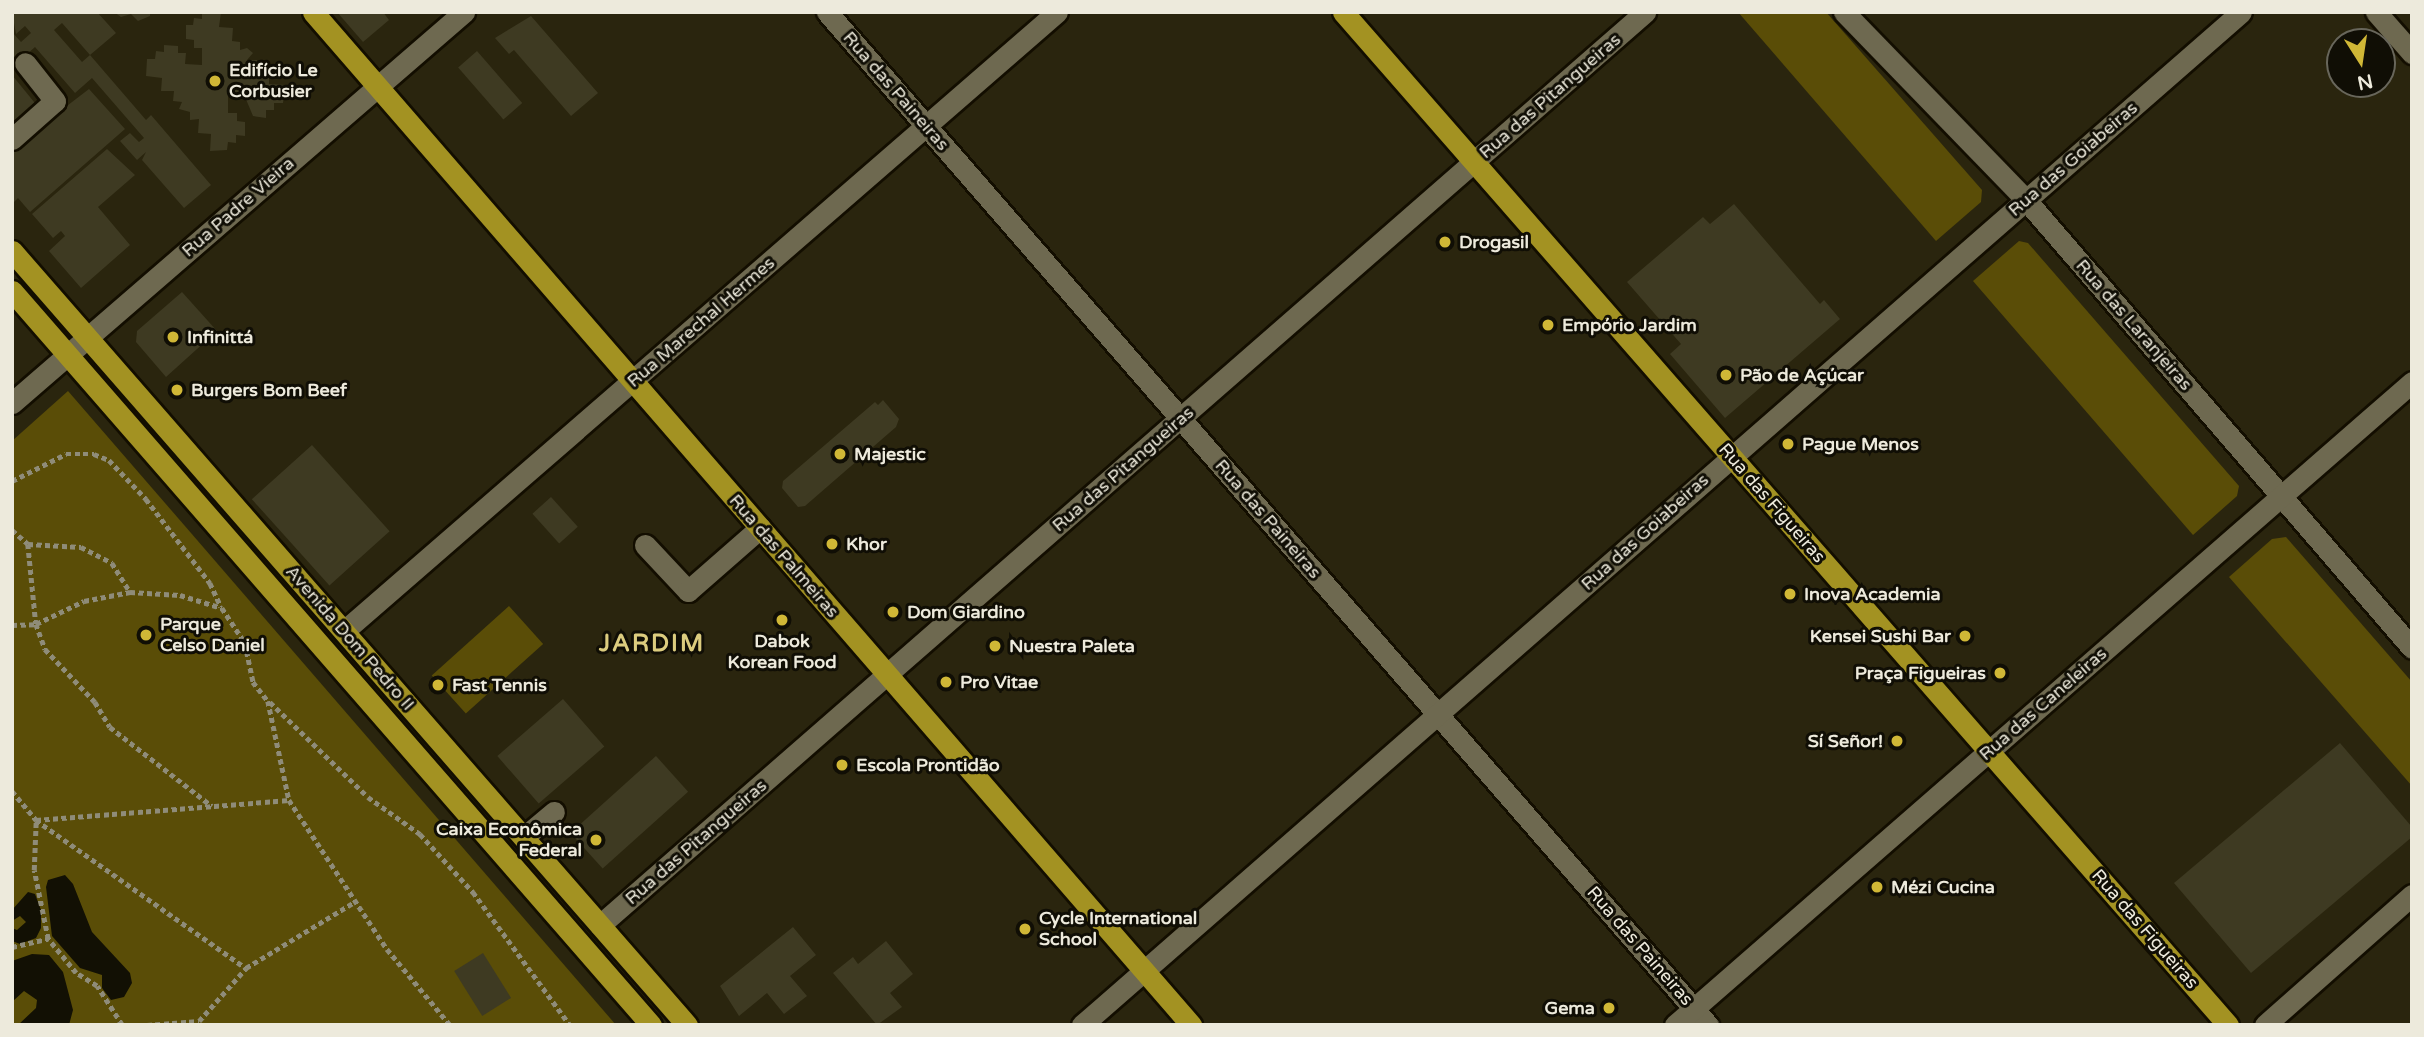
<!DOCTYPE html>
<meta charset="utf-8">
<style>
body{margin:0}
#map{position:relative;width:2424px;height:1037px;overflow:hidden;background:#2a250e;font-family:"Varela Round",sans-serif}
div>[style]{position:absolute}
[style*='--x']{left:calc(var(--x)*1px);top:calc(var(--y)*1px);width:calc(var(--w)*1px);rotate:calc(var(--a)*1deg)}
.green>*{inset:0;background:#5a4d07;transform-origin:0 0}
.water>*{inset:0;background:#121004}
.building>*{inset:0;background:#3e3a22;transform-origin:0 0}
.path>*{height:4.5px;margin-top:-2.25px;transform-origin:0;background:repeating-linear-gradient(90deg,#8f8c79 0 5px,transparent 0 8.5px)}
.roads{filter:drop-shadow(2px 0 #130e00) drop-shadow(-2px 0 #130e00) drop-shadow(0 2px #130e00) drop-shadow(0 -2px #130e00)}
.minor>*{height:21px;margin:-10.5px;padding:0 10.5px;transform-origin:10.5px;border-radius:10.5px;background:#6e6950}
.major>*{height:21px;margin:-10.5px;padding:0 10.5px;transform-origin:10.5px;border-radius:10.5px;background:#a39222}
.dots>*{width:19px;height:19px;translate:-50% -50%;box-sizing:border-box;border:4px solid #100e05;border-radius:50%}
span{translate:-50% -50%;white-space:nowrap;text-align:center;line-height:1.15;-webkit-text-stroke:6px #100e05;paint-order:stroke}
.poi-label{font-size:18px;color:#edeadc;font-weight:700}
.left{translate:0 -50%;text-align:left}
.right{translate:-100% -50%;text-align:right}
.street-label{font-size:18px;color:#edeadc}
.district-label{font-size:24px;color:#dccc7e;font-weight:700;letter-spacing:2px}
.frame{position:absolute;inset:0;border:14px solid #edeadc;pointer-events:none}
.north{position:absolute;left:2326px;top:28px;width:70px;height:70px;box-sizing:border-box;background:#100e05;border:2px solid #68665b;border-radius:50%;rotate:168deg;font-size:19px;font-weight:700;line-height:28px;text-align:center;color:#edeadc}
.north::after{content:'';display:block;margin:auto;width:24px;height:32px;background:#d0b736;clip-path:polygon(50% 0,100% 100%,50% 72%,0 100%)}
</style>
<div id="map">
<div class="green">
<i style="clip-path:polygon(1738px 12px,1826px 12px,1982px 190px,1981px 202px,1936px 241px)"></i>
<i style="clip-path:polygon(2019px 241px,2028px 243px,2239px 486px,2237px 496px,2193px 535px,1973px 281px)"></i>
<i style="clip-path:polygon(68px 391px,191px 533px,616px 1025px,12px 1025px,12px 441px)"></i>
<i style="clip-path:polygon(2286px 537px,2412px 682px,2412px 786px,2229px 577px,2272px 539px)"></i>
<i style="left:509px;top:606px;width:51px;height:104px;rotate:48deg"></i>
</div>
<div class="water">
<i style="clip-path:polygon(65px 875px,73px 884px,92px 932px,130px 973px,132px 983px,124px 997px,111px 1000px,102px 988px,102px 975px,80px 968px,52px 936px,46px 887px,48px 880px)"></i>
<i style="clip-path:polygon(28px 892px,35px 894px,41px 910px,41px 928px,36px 938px,20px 944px,12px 941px,12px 928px,17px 930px,26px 922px,20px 916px,12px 921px,12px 910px)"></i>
<i style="clip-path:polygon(32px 954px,49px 955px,63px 972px,73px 1010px,69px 1025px,18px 1025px,36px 1008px,37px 1000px,24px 991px,12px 1002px,12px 961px)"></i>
</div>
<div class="building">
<i style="clip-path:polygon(12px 12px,97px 12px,116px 33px,90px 55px,62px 23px,54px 30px,82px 62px,90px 55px,146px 120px,151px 115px,211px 185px,184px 208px,142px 160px,146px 152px,137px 160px,120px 141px,130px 133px,139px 142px,144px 138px,92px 78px,75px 93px,35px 47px,17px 63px,12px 57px,12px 32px,21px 42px,31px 33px,25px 26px,16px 34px)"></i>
<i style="clip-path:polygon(114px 12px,150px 12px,150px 16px,138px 21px,131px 14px,121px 17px)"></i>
<i style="clip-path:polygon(202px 12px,221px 12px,219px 27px,233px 28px,232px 41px,240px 42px,240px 50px,247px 48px,253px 53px,247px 60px,257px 60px,256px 69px,269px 71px,269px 84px,285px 85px,283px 103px,274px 103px,274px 110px,266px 110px,266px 118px,253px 116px,245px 97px,228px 96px,228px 113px,237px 113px,237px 121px,245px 122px,245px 136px,236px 135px,236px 143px,228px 142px,227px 150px,210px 151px,211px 134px,198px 133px,199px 119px,190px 120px,190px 112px,179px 109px,182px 102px,173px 101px,174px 91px,161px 91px,162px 78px,146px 76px,147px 59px,155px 59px,156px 51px,164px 52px,164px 45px,178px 46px,178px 53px,186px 53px,185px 64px,202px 65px,202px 48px,194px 48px,194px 40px,186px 39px,186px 25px,193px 25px,194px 18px,202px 19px)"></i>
<i style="clip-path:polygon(337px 12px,383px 12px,389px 20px,363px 42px)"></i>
<i style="clip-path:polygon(531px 16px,598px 93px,571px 116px,514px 50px,509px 54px,495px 38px)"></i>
<i style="left:477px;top:51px;width:69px;height:25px;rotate:49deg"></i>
<i style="clip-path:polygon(12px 75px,39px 108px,12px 129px)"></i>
<i style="clip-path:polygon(89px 89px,125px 129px,30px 212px,18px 198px,12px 204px,12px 148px)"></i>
<i style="clip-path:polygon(107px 149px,135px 175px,98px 207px,130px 245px,81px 288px,49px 251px,65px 236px,61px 231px,53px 238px,32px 214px)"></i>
<i style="clip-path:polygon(1734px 204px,1820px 304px,1824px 300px,1840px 319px,1725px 418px,1670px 354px,1681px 344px,1627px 282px,1703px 217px,1710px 224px)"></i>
<i style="clip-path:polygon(182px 292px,217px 331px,166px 377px,136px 342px,137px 331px)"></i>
<i style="clip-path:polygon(883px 400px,899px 419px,896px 427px,805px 506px,798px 507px,782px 488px,783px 481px,875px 402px,878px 405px)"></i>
<i style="left:312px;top:445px;width:116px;height:81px;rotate:48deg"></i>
<i style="left:551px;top:497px;width:40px;height:25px;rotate:48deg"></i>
<i style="left:563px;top:699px;width:63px;height:87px;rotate:49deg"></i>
<i style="clip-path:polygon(2340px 743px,2412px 827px,2412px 837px,2251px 973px,2174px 883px)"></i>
<i style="left:656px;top:756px;width:48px;height:115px;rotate:48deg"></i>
<i style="clip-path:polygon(793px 927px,816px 955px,790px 976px,807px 996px,784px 1014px,767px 993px,739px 1016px,720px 986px)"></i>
<i style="clip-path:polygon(886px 941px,913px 974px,890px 993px,902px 1007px,877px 1025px,833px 973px,853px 957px,858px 964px)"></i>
<i style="left:483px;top:953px;width:53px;height:34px;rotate:58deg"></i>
</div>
<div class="path">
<i style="--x:12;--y:481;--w:60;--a:-26.6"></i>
<i style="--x:66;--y:454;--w:28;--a:0"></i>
<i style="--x:94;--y:454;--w:16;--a:22"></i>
<i style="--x:109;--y:460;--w:54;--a:46.5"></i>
<i style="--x:146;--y:499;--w:106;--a:52.7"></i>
<i style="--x:210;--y:583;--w:26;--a:65"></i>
<i style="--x:12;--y:530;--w:21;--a:41"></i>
<i style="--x:28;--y:544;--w:53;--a:3.2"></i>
<i style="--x:81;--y:547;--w:35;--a:27"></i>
<i style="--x:112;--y:563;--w:34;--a:58"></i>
<i style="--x:130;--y:592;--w:50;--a:3.4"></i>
<i style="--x:180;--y:595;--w:44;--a:17.2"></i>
<i style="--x:222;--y:608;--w:42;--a:56.7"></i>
<i style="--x:245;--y:643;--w:40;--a:78"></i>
<i style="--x:253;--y:682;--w:24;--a:52"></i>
<i style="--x:268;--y:701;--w:101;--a:78"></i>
<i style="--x:289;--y:800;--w:178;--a:56.7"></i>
<i style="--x:387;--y:949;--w:99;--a:50.3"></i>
<i style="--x:28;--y:544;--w:80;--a:84.3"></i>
<i style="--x:36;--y:624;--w:27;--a:70"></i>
<i style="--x:45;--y:649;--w:73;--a:46.7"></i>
<i style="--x:95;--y:702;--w:29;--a:59"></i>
<i style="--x:110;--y:727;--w:129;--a:37.8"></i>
<i style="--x:12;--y:625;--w:24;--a:-2"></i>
<i style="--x:36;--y:624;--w:53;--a:-25.6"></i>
<i style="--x:84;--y:601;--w:47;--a:-11.1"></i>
<i style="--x:270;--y:702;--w:136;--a:44.1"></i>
<i style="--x:368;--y:797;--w:64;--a:35.4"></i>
<i style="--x:420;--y:834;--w:79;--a:47.6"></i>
<i style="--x:473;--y:892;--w:165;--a:53.9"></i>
<i style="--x:12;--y:791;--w:38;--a:50"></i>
<i style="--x:36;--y:820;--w:257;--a:35.2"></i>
<i style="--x:12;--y:947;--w:37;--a:-13"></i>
<i style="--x:122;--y:1025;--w:46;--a:-122.7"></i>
<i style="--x:97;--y:986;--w:25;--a:-148"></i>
<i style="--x:76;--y:973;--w:44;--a:-129.5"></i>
<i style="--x:48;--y:939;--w:70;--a:-101.5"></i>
<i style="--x:34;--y:870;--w:50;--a:-87.7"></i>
<i style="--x:36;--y:820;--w:254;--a:-4.5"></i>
<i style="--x:147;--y:1025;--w:52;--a:-4.4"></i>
<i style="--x:199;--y:1021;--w:71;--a:-48.4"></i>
<i style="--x:246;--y:968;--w:129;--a:-31.3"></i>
</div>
<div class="roads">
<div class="minor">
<i style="--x:827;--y:12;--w:1343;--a:48.99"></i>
<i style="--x:1844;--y:12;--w:262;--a:45.9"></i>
<i style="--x:2026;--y:200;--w:591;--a:49.25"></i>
<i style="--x:2376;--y:12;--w:55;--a:48.7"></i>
<i style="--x:12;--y:139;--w:57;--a:-41.5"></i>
<i style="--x:55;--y:101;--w:48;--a:-128.3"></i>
<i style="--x:12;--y:403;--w:598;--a:-40.86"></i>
<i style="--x:645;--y:545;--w:63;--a:46.9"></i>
<i style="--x:688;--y:591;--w:96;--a:-41.2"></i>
<i style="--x:344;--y:631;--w:944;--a:-40.96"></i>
<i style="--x:524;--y:837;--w:39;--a:-40"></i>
<i style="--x:600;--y:925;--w:1388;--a:-41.14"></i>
<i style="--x:1082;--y:1025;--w:1539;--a:-41.15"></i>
<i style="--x:1675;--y:1025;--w:978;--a:-41.1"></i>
<i style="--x:2265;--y:1025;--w:196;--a:-41.5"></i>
</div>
<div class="major">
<i style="--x:313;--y:12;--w:1341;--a:49.08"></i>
<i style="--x:1343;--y:12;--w:1345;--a:48.86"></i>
<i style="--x:12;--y:251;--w:1027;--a:48.91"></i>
<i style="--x:12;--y:291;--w:973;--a:48.96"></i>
</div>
</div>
<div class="dots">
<i style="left:215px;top:81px;background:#d0b736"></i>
<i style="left:1445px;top:242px;background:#d0b736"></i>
<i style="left:1548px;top:325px;background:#d0b736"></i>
<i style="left:173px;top:337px;background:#d0b736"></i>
<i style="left:1726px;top:375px;background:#d0b736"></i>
<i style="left:177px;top:390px;background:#d0b736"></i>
<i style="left:1788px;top:444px;background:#d0b736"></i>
<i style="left:840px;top:454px;background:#d0b736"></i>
<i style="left:832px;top:544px;background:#d0b736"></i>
<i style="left:1790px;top:594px;background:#d0b736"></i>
<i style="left:893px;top:612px;background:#d0b736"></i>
<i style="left:782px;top:620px;background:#d0b736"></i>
<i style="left:146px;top:635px;background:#d0b736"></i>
<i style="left:1965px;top:636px;background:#d0b736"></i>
<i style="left:995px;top:646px;background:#d0b736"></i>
<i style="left:2000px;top:673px;background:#d0b736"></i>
<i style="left:946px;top:682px;background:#d0b736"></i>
<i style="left:438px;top:685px;background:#d0b736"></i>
<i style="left:1897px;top:741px;background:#d0b736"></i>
<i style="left:842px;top:765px;background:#d0b736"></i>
<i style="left:596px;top:840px;background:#d0b736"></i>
<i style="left:1877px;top:887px;background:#d0b736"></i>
<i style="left:1025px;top:929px;background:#d0b736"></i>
<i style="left:1609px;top:1008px;background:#d0b736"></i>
</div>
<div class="poi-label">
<span class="left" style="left:229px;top:81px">Edifício Le<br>Corbusier</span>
<span class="left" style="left:1459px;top:242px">Drogasil</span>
<span class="left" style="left:1562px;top:325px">Empório Jardim</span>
<span class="left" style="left:187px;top:337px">Infinittá</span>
<span class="left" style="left:1740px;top:375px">Pão de Açúcar</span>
<span class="left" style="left:191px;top:390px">Burgers Bom Beef</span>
<span class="left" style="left:1802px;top:444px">Pague Menos</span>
<span class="left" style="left:854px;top:454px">Majestic</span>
<span class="left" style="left:846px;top:544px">Khor</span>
<span class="left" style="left:1804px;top:594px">Inova Academia</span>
<span class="left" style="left:907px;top:612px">Dom Giardino</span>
<span class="left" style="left:160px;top:635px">Parque<br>Celso Daniel</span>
<span class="right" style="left:1951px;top:636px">Kensei Sushi Bar</span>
<span style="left:782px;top:652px">Dabok<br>Korean Food</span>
<span class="left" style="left:1009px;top:646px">Nuestra Paleta</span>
<span class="right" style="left:1986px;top:673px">Praça Figueiras</span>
<span class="left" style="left:960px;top:682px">Pro Vitae</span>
<span class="left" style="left:452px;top:685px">Fast Tennis</span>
<span class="right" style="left:1883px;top:741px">Sí Señor!</span>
<span class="left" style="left:856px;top:765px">Escola Prontidão</span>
<span class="right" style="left:582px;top:840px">Caixa Econômica<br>Federal</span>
<span class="left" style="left:1891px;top:887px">Mézi Cucina</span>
<span class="left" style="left:1039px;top:929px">Cycle International<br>School</span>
<span class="right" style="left:1595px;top:1008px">Gema</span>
</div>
<div class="street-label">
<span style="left:896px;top:91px;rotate:49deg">Rua das Paineiras</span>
<span style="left:1550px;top:96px;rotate:-41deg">Rua das Pitangueiras</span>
<span style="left:2073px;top:159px;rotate:-41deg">Rua das Goiabeiras</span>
<span style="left:238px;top:207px;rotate:-41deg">Rua Padre Vieira</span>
<span style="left:701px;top:322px;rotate:-41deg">Rua Marechal Hermes</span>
<span style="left:2134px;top:325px;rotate:49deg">Rua das Laranjeiras</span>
<span style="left:1123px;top:469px;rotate:-41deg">Rua das Pitangueiras</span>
<span style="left:1772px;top:503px;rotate:49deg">Rua das Figueiras</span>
<span style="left:1268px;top:519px;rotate:49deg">Rua das Paineiras</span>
<span style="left:1645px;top:532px;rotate:-42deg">Rua das Goiabeiras</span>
<span style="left:784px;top:556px;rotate:49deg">Rua das Palmeiras</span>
<span style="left:350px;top:638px;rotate:49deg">Avenida Dom Pedro II</span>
<span style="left:2043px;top:704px;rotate:-41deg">Rua das Caneleiras</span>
<span style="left:696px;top:842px;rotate:-41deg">Rua das Pitangueiras</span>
<span style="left:2145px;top:929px;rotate:49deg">Rua das Figueiras</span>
<span style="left:1640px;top:946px;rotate:49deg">Rua das Paineiras</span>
</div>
<div class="district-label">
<span style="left:652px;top:644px">JARDIM</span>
</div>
<div class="frame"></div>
<div class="north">N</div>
</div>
